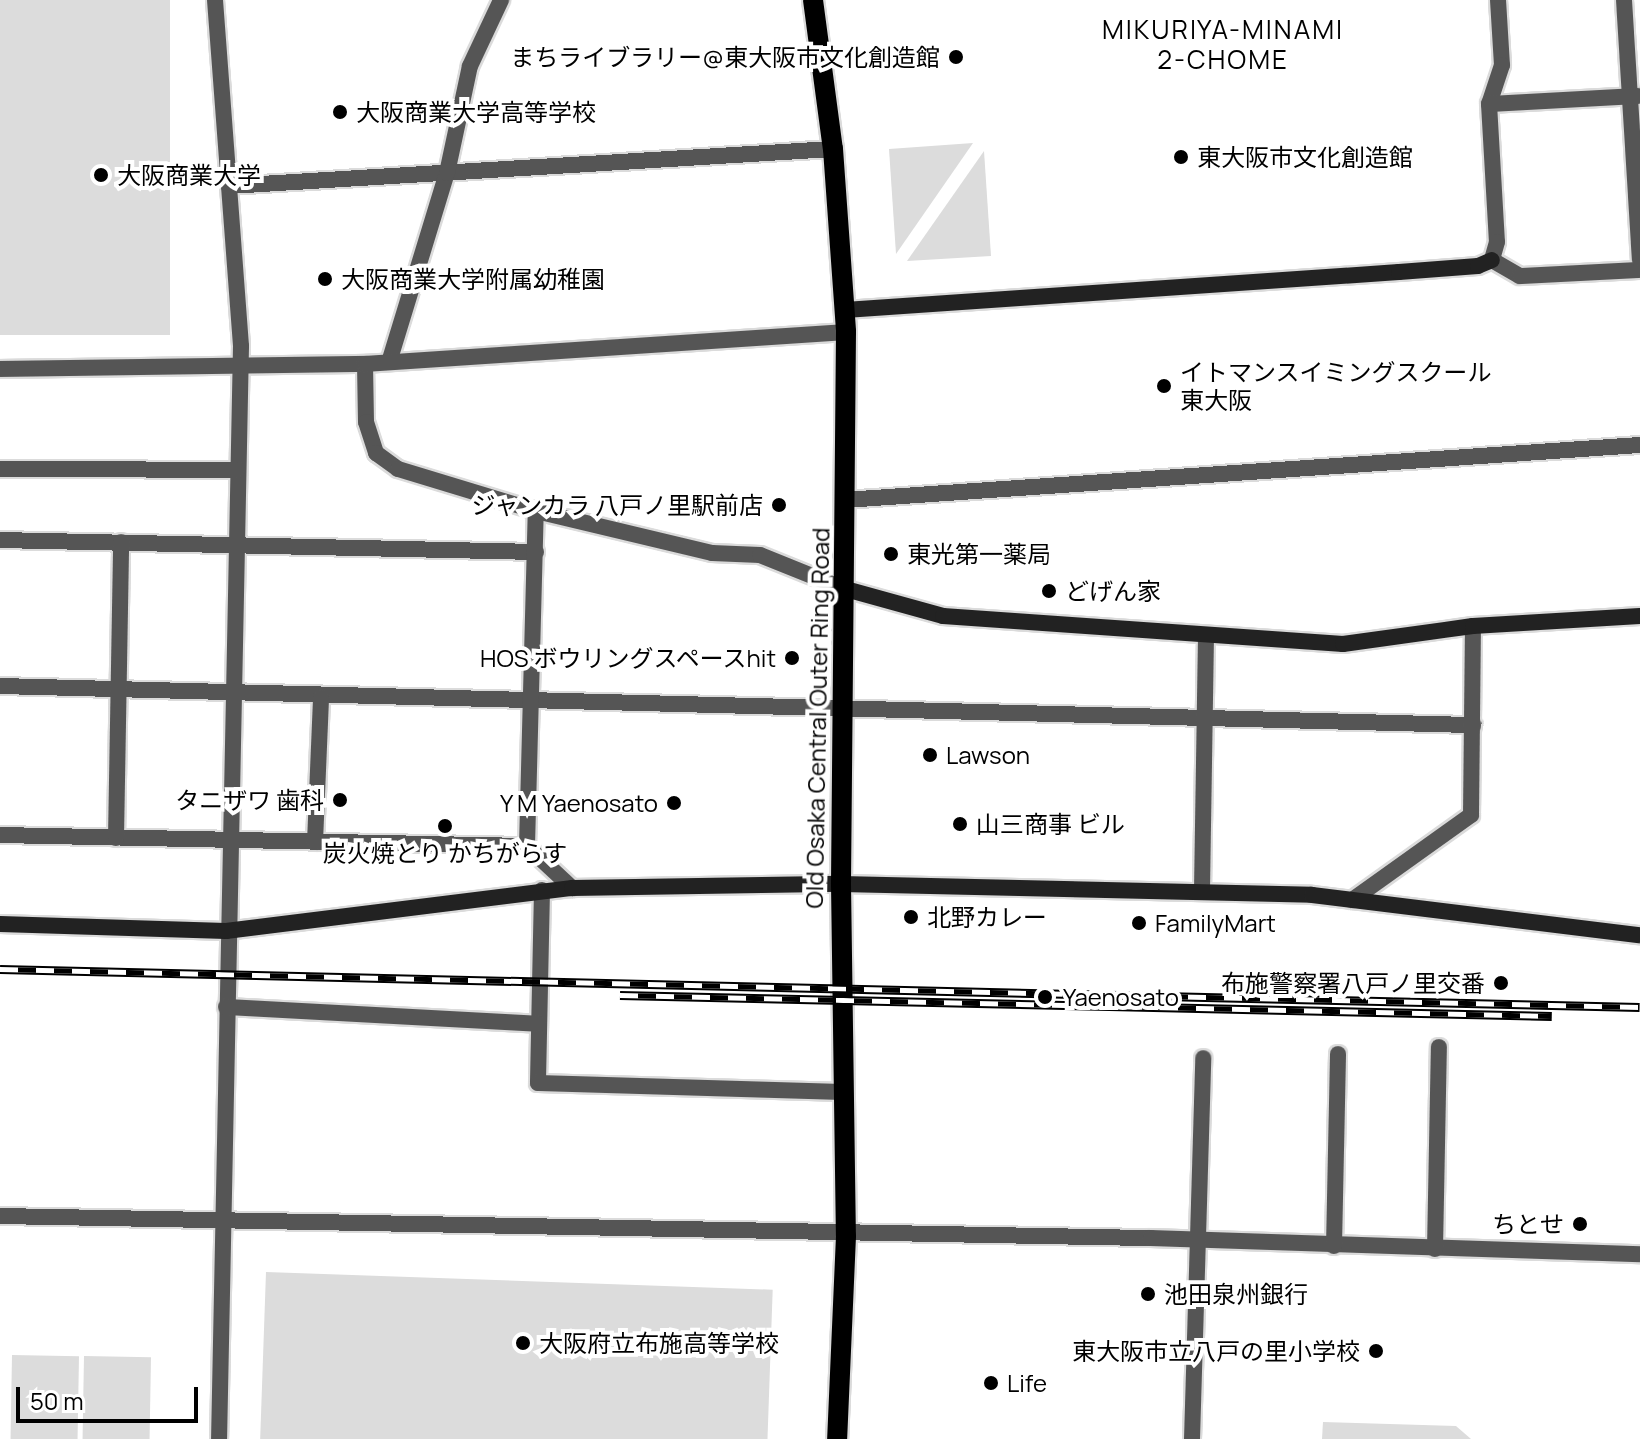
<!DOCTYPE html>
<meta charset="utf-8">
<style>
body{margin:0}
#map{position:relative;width:1640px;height:1439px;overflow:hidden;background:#fff;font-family:Manrope,"Noto Sans JP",sans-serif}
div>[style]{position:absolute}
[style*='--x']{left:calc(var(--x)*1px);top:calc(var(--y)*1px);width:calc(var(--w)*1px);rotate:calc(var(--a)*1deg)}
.green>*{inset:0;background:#dcdcdc;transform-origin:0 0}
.roads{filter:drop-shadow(2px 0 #dbdbdb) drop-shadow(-2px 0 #dbdbdb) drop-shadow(0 2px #dbdbdb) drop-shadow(0 -2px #dbdbdb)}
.street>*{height:16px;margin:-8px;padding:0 8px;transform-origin:8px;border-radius:8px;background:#555}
.secondary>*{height:16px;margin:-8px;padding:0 8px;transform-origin:8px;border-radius:8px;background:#222}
.primary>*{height:20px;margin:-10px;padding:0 10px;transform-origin:10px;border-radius:10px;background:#000}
.rail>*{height:9px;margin-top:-4.5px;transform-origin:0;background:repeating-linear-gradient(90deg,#fff 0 18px,#000 0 36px);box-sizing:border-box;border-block:2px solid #000}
.dots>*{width:22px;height:22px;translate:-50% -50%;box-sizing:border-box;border:4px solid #fff;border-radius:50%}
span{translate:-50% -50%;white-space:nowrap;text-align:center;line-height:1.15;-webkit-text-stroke:8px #fff;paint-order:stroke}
.poi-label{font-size:24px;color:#000}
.right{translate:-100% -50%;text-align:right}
.left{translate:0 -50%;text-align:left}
.street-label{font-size:24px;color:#000}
.neighbourhood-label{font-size:26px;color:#000;letter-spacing:2px}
.scale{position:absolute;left:16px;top:1387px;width:182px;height:36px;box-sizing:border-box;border:4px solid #000;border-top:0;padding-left:10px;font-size:24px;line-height:28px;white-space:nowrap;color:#000;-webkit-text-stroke:6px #fff;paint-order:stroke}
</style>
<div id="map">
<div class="green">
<i style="left:0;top:0;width:170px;height:335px"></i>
<i style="clip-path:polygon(973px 143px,896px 254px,889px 149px)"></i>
<i style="clip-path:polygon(984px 151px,991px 256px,907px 261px)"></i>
<i style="left:266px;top:1272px;width:507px;height:167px;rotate:2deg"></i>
<i style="left:12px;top:1355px;width:67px;height:84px;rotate:1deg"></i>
<i style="left:84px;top:1356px;width:67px;height:83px;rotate:1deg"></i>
<i style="clip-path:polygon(1323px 1422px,1456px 1426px,1471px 1439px,1322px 1439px)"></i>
</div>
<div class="roads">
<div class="street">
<i style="--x:215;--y:0;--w:347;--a:85.7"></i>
<i style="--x:241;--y:346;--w:1093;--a:91.15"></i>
<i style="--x:1498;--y:0;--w:65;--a:86.5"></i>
<i style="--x:1502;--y:65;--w:41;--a:108.4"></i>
<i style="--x:1489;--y:104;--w:138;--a:86.7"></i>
<i style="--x:1497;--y:242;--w:19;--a:106"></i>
<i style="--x:1492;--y:260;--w:32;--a:30"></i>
<i style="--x:1520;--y:276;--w:120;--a:-2.9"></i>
<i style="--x:1624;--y:0;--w:260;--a:86.5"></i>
<i style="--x:1489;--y:104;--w:149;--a:-3.1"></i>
<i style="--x:229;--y:186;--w:605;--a:-3.51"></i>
<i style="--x:390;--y:359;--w:195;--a:-73"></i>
<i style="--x:447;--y:173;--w:109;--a:-77.9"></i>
<i style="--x:470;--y:66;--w:73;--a:-64.8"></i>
<i style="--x:365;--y:364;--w:58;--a:89"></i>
<i style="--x:366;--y:422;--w:33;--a:72"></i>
<i style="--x:376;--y:453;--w:27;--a:36"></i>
<i style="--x:398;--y:469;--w:144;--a:16.9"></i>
<i style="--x:536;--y:511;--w:181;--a:13.4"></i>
<i style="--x:712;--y:553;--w:48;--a:2.4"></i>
<i style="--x:760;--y:555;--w:88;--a:21.9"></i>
<i style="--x:0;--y:369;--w:365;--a:-0.8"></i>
<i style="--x:365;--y:364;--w:482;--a:-3.8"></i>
<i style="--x:0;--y:469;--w:237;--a:0.2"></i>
<i style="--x:845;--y:500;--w:797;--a:-3.96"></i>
<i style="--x:0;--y:540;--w:536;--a:1.28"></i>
<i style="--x:0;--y:686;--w:1474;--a:1.52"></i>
<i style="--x:0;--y:835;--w:527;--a:1.2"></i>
<i style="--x:527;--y:846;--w:62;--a:43"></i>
<i style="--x:116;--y:838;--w:296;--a:-89"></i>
<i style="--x:315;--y:842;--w:145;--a:-87.6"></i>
<i style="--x:527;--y:846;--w:335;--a:-88.5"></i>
<i style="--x:542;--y:890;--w:193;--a:91.2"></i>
<i style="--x:538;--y:1083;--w:305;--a:1.7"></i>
<i style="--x:1202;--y:890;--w:252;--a:-89.1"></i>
<i style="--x:1352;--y:900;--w:146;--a:-35.5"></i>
<i style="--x:1471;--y:815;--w:189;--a:-89.4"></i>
<i style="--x:226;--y:1007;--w:313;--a:3.1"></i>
<i style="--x:0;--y:1216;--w:1151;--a:1.1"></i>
<i style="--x:1151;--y:1238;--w:489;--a:1.9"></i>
<i style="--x:1334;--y:1246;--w:192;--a:-88.8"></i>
<i style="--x:1435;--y:1249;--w:202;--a:-88.9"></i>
<i style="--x:1192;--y:1439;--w:381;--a:-88.3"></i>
</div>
<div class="secondary">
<i style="--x:845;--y:310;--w:555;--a:-3.92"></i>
<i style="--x:1399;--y:272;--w:79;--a:-4.3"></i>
<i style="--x:1478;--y:266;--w:15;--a:-23"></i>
<i style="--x:842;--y:588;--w:105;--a:15.5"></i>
<i style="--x:943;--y:616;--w:401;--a:4"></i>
<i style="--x:1343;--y:644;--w:131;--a:-7.9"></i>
<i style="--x:1473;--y:626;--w:167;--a:-3.4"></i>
<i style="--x:0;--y:924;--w:226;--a:1.8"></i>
<i style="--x:226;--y:931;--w:349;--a:-7.1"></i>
<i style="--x:572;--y:888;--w:269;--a:-0.9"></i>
<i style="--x:841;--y:884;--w:471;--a:1.3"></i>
<i style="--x:1312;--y:895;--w:330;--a:7"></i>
</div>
<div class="primary">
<i style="--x:813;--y:0;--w:150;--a:82.4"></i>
<i style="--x:833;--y:149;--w:183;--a:85.9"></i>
<i style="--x:846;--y:332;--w:552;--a:90.52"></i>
<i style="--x:841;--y:884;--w:352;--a:89.2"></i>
<i style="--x:846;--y:1236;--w:203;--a:92.5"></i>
</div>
</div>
<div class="rail">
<i style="--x:0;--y:969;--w:1640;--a:1.33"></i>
<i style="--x:620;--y:995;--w:932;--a:1.29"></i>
</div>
<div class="dots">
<i style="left:956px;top:57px;background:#000"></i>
<i style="left:340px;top:112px;background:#000"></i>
<i style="left:1181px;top:157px;background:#000"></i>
<i style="left:101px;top:175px;background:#000"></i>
<i style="left:325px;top:279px;background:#000"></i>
<i style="left:1164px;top:386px;background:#000"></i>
<i style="left:779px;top:505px;background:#000"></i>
<i style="left:891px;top:554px;background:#000"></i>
<i style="left:1049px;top:591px;background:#000"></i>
<i style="left:792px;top:658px;background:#000"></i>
<i style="left:930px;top:755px;background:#000"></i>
<i style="left:340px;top:800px;background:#000"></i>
<i style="left:674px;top:803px;background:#000"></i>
<i style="left:960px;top:824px;background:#000"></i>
<i style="left:445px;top:826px;background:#000"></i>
<i style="left:911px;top:917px;background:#000"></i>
<i style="left:1139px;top:923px;background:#000"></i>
<i style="left:1501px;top:983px;background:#000"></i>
<i style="left:1045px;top:997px;background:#000"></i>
<i style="left:1580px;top:1224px;background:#000"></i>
<i style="left:1148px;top:1294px;background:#000"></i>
<i style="left:523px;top:1343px;background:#000"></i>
<i style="left:1376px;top:1351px;background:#000"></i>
<i style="left:991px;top:1383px;background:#000"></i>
</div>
<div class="poi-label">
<span class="right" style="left:940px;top:57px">まちライブラリー@東大阪市文化創造館</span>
<span class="left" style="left:356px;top:112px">大阪商業大学高等学校</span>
<span class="left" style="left:1197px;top:157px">東大阪市文化創造館</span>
<span class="left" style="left:117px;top:175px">大阪商業大学</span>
<span class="left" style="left:341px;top:279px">大阪商業大学附属幼稚園</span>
<span class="left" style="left:1180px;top:386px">イトマンスイミングスクール<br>東大阪</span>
<span class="right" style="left:763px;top:505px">ジャンカラ 八戸ノ里駅前店</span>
<span class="left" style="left:907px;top:554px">東光第一薬局</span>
<span class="left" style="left:1065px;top:591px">どげん家</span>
<span class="right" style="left:776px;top:658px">HOS ボウリングスペースhit</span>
<span class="left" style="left:946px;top:755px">Lawson</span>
<span class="right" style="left:324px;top:800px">タニザワ 歯科</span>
<span class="right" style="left:658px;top:803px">Y M Yaenosato</span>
<span class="left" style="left:976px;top:824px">山三商事 ビル</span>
<span style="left:445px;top:853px">炭火焼とり かちがらす</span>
<span class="left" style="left:927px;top:917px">北野カレー</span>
<span class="left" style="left:1155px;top:923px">FamilyMart</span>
<span class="right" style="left:1485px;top:983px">布施警察署八戸ノ里交番</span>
<span class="left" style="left:1063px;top:997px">Yaenosato</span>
<span class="right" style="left:1564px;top:1224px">ちとせ</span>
<span class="left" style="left:1164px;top:1294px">池田泉州銀行</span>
<span class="left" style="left:539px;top:1343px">大阪府立布施高等学校</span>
<span class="right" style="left:1360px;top:1351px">東大阪市立八戸の里小学校</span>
<span class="left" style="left:1007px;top:1383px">Life</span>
</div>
<div class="street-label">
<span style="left:817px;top:718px;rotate:-89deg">Old Osaka Central Outer Ring Road</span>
</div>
<div class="neighbourhood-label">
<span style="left:1223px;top:45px">MIKURIYA-MINAMI<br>2-CHOME</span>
</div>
<div class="scale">50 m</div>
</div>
